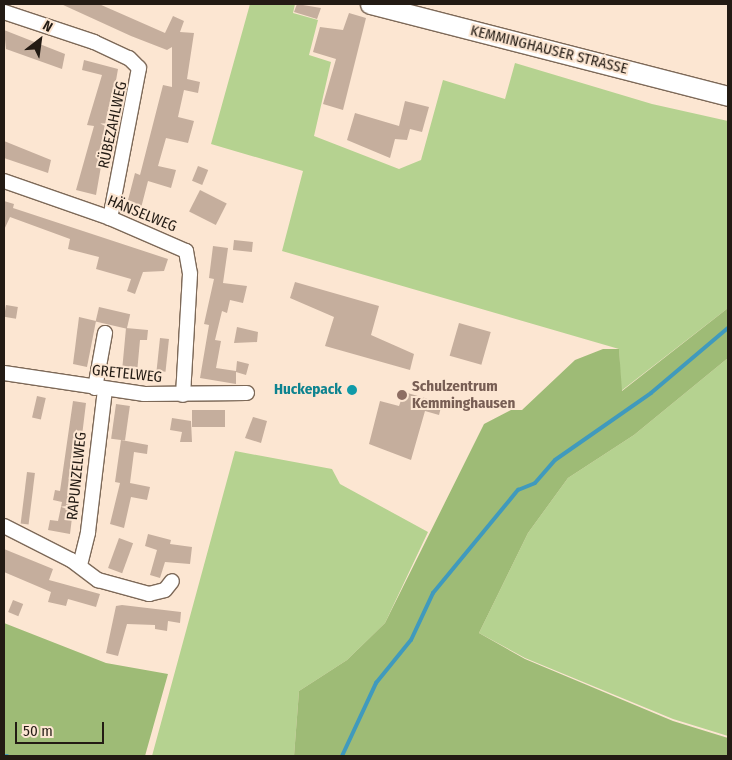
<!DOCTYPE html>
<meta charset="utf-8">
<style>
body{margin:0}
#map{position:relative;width:732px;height:760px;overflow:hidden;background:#fce6d2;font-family:"Fira Sans Condensed",sans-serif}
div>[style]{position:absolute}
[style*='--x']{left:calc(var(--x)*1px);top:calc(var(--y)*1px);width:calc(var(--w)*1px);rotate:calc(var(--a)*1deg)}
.green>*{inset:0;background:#b5d290}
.forest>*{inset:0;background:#9ebb76}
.stream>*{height:4px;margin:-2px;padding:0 2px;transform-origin:2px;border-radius:2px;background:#409abd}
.building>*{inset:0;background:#c5ae9d;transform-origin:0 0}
.roads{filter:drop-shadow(1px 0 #7d6958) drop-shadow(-1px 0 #7d6958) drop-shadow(0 1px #7d6958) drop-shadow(0 -1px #7d6958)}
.street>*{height:14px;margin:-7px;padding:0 7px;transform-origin:7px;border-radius:7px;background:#fff}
.secondary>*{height:19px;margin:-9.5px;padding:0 9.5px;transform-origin:9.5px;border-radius:9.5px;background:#fff}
.dots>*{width:14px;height:14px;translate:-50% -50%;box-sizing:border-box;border:2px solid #fce6d2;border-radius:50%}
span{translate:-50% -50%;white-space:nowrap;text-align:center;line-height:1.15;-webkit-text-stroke:4px #fce6d2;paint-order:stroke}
.street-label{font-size:15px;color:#231b14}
.education-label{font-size:15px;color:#785e54;font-weight:700}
.left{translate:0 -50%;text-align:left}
.culture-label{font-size:15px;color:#0d838f;font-weight:700}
.right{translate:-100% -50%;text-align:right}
.frame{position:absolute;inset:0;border:5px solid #231b14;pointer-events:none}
.north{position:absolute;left:15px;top:15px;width:50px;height:50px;-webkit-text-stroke:4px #fce6d2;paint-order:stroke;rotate:30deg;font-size:14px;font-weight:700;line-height:20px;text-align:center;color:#231b14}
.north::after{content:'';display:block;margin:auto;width:18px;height:22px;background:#231b14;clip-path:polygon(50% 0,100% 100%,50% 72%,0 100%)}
.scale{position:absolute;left:15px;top:722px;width:89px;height:22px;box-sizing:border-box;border:2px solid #231b14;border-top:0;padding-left:6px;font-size:15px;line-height:18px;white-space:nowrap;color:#231b14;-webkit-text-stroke:4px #fce6d2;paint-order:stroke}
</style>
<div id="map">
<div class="green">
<i style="clip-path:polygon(250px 4px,295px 4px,293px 13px,318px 20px,309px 55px,331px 62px,314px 136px,399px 169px,421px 160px,443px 80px,505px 99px,515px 63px,652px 104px,728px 121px,728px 308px,621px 391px,619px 349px,282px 251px,303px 171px,211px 144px)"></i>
<i style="clip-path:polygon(728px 358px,728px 736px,673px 719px,525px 658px,479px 633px,528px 533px,568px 478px,634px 435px)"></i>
<i style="clip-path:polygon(235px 451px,332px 469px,340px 484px,428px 532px,385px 623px,347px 660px,299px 691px,294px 756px,152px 756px)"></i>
</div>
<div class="forest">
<i style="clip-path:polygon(728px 308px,728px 358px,634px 435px,568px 478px,528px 533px,479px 633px,525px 659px,673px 721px,728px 738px,728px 756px,294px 756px,299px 691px,347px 660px,385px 623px,484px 424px,511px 410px,522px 410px,575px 360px,603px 349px,619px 349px,622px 391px)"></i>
<i style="clip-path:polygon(4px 623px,106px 663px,168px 674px,145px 756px,4px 756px)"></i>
</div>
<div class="stream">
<i style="--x:4;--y:756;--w:3;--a:0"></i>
<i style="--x:342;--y:756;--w:81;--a:-65"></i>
<i style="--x:376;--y:683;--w:55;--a:-50.9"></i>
<i style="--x:411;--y:640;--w:52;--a:-64.9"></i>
<i style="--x:433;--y:593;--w:134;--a:-50.5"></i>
<i style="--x:518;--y:490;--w:18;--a:-22"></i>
<i style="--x:535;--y:483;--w:30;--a:-49"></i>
<i style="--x:555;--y:460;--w:117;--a:-34.9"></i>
<i style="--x:651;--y:393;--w:101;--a:-40.2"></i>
</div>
<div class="building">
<i style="clip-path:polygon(61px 4px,99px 4px,165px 33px,173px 16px,184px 21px,180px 32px,194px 33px,187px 79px,200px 82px,198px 93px,184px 90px,178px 117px,194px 121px,188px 143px,166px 138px,158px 166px,176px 170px,171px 188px,148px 181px,141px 208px,127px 204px,135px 173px,140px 175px,163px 85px,172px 87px,172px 47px,167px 50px,131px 36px)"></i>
<i style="clip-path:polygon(297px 4px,321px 8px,317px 19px,294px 12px)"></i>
<i style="clip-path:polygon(349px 13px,366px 18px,343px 110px,323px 104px,336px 59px,313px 52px,320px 27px,343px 30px)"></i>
<i style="clip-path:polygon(4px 30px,65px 54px,62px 69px,6px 49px)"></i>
<i style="clip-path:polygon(84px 60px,118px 69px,96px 195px,76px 190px,94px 126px,87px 125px,102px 75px,82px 70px)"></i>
<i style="clip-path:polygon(405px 101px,429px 107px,422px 132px,410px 129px,407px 140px,395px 139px,390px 158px,347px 140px,355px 113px,399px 126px)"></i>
<i style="clip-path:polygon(4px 141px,51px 160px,48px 173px,4px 158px)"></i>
<i style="left:198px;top:166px;width:11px;height:16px;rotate:22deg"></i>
<i style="left:200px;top:190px;width:30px;height:24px;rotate:27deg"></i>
<i style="clip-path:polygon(4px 201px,14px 204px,13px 208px,168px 259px,164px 271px,143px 272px,135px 294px,127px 291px,131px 279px,96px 269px,99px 257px,68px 249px,70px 239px,10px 217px,4px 230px)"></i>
<i style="left:234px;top:240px;width:19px;height:10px;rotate:6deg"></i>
<i style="clip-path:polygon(213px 246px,228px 248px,223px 283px,247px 286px,243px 303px,230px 300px,227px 313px,222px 311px,215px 340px,221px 341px,216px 368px,236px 371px,237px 361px,249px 364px,246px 375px,236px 372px,236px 384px,200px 378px,209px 325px,204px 324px,214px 279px,209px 278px)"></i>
<i style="clip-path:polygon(295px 282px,379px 306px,371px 335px,414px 354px,410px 370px,325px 346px,334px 317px,290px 298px)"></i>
<i style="left:6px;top:305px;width:12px;height:12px;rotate:9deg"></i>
<i style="left:99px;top:307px;width:32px;height:15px;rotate:13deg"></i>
<i style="clip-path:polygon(79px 317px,96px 321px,87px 367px,73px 364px)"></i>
<i style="left:459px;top:323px;width:33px;height:34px;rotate:16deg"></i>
<i style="clip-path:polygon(237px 327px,258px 332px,257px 342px,234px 343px)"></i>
<i style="clip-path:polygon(126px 328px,148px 330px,147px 340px,140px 340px,137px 373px,122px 371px)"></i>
<i style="left:160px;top:338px;width:9px;height:33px;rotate:6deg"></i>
<i style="clip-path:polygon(404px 392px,442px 403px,439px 415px,425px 411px,411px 460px,369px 444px,380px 401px,399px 406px)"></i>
<i style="left:37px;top:396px;width:9px;height:22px;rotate:13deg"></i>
<i style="clip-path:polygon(73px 401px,86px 403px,70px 534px,48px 530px,50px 520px,58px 521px,62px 502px,53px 500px,55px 490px,60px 491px)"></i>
<i style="left:116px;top:404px;width:14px;height:35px;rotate:8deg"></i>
<i style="left:192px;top:410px;width:33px;height:17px"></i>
<i style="clip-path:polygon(253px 417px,267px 421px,261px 443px,245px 438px)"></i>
<i style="clip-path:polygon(172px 418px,191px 421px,192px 442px,180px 442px,182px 432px,170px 430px)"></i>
<i style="clip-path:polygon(121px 440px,148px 445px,147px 454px,134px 452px,130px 483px,150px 487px,147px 500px,131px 497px,124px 528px,110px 524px,120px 483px,115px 482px)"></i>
<i style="left:27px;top:472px;width:8px;height:52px;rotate:7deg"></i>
<i style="clip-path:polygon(148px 534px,171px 540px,170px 544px,192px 547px,190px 564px,165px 562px,160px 578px,150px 575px,157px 550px,145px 546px)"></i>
<i style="left:119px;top:538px;width:15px;height:32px;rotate:20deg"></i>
<i style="clip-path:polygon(4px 549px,53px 569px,49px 580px,100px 594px,96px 607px,68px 599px,66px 606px,48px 602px,51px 592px,4px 572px)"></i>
<i style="left:13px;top:600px;width:11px;height:13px;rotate:22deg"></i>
<i style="clip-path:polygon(122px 605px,181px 612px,180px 623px,168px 621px,167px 631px,155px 629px,155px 625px,127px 624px,118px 656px,106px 653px,116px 606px)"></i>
</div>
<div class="roads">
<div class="street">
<i style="--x:4;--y:12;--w:95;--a:18.4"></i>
<i style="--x:94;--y:42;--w:38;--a:25"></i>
<i style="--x:129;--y:58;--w:14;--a:45"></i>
<i style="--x:139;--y:68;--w:153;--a:100.9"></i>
<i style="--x:4;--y:181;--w:112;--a:19.2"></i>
<i style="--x:110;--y:218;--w:83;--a:23.5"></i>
<i style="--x:186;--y:251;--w:23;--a:80"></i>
<i style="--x:190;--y:274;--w:121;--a:93.3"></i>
<i style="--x:4;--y:373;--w:142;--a:8.5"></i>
<i style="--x:144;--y:394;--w:103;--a:-0.6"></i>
<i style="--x:95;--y:388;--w:56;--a:-79.7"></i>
<i style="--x:4;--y:526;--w:75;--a:26.9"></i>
<i style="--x:71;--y:560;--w:34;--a:37"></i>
<i style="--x:98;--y:580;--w:53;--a:15.4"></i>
<i style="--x:149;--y:594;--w:16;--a:-14"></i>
<i style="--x:165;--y:590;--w:11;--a:-52"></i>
<i style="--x:80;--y:565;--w:34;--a:-76"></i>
<i style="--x:88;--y:532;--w:144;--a:-83.2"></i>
</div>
<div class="secondary">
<i style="--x:370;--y:4;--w:370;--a:14.4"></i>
</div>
</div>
<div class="dots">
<i style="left:352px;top:390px;background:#0f9aa8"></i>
<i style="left:402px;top:395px;background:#8d6e63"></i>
</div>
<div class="street-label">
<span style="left:549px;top:50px;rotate:14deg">KEMMINGHAUSER STRASSE</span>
<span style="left:113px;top:125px;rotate:-78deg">RÜBEZAHLWEG</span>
<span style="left:142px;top:214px;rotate:22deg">HÄNSELWEG</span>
<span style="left:127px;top:374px;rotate:6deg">GRETELWEG</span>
<span style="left:77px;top:476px;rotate:-84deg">RAPUNZELWEG</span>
</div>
<div class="education-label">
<span class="left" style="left:412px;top:395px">Schulzentrum<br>Kemminghausen</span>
</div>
<div class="culture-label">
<span class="right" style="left:342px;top:390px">Huckepack</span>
</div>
<div class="frame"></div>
<div class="north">N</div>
<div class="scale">50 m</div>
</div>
